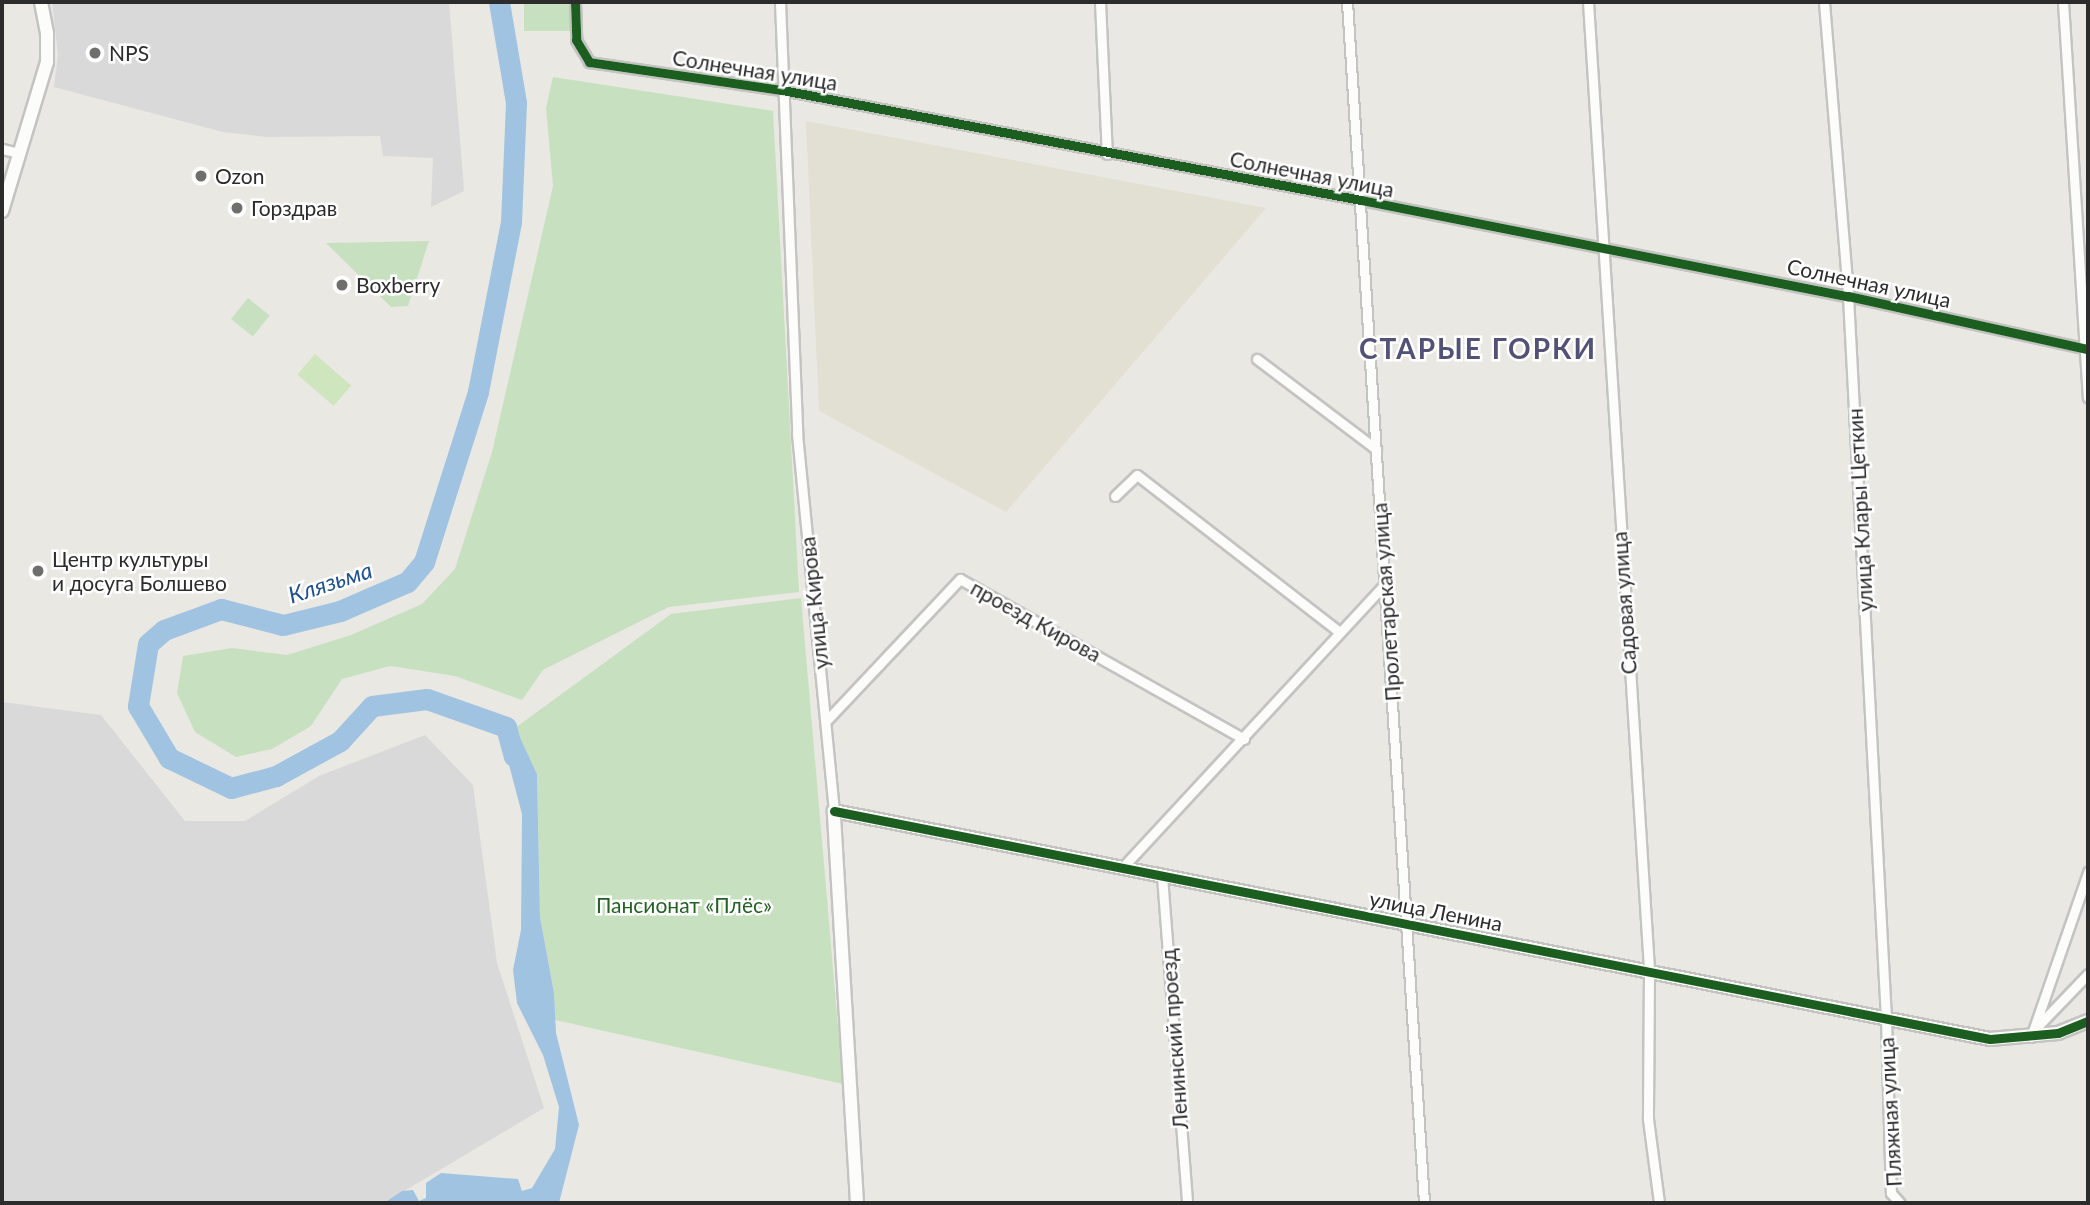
<!DOCTYPE html>
<meta charset="utf-8">
<style>
body{margin:0}
#map{position:relative;width:2090px;height:1205px;overflow:hidden;background:#e9e8e3;font-family:Lato,sans-serif}
div>[style]{position:absolute}
[style*='--x']{left:calc(var(--x)*1px);top:calc(var(--y)*1px);width:calc(var(--w)*1px);rotate:calc(var(--a)*1deg)}
.industrial>*{inset:0;background:#dad9d9}
.education>*{inset:0;background:#e2e0d3}
.green>*{inset:0;background:#c7e1c0;transform-origin:0 0}
.pitch>*{inset:0;background:#cee5be;transform-origin:0 0}
.water>*{inset:0;background:#a0c3e2}
.river>*{height:21px;margin:-10.5px;padding:0 10.5px;transform-origin:10.5px;border-radius:10.5px;background:#a0c3e2}
.roads{filter:drop-shadow(2px 0 #c4c3c2) drop-shadow(-2px 0 #c4c3c2) drop-shadow(0 2px #c4c3c2) drop-shadow(0 -2px #c4c3c2)}
.street>*{height:9px;margin:-4.5px;padding:0 4.5px;transform-origin:4.5px;border-radius:4.5px;background:#fcfcfb}
.secondary>*{height:12px;margin:-6px;padding:0 6px;transform-origin:6px;border-radius:6px;background:#fcfcfb}
.cycleway>*{height:9px;margin:-4.5px;padding:0 4.5px;transform-origin:4.5px;border-radius:4.5px;background:#1b5e20}
.dots>*{width:19px;height:19px;translate:-50% -50%;box-sizing:border-box;border:4px solid #fff;border-radius:50%}
span{translate:-50% -50%;white-space:nowrap;text-align:center;line-height:1.15;-webkit-text-stroke:5px #fff;paint-order:stroke}
.poi-label{font-size:21px;color:#2c2c2c}
.left{translate:0 -50%;text-align:left}
.street-label{font-size:21px;color:#2c2c2c}
.park-label{font-size:21px;color:#236223}
.water-label{font-size:23px;color:#1d508f;font-style:italic}
.district-label{font-size:28px;color:#525178;font-weight:700;letter-spacing:2px}
.frame{position:absolute;inset:0;border:4px solid #2c2c2c;pointer-events:none}
</style>
<div id="map">
<div class="industrial">
<i style="clip-path:polygon(52px 2px,449px 2px,464px 191px,431px 207px,433px 158px,383px 156px,380px 136px,266px 137px,223px 132px,54px 87px,58px 55px)"></i>
<i style="clip-path:polygon(2px 702px,101px 715px,185px 821px,245px 821px,319px 776px,425px 735px,473px 785px,497px 963px,544px 1108px,384px 1203px,2px 1203px)"></i>
</div>
<div class="education">
<i style="clip-path:polygon(806px 121px,1266px 208px,1006px 512px,819px 411px)"></i>
</div>
<div class="green">
<i style="left:524px;top:2px;width:47px;height:29px"></i>
<i style="clip-path:polygon(553px 77px,773px 111px,799px 592px,669px 607px,543px 670px,522px 700px,455px 676px,390px 666px,342px 679px,311px 726px,272px 749px,236px 757px,195px 732px,177px 693px,183px 656px,232px 648px,287px 655px,351px 635px,422px 604px,455px 569px,492px 452px,553px 186px,546px 108px)"></i>
<i style="clip-path:polygon(429px 241px,408px 306px,391px 307px,326px 243px)"></i>
<i style="left:248px;top:298px;width:28px;height:27px;rotate:39deg"></i>
<i style="clip-path:polygon(801px 598px,843px 1084px,555px 1020px,554px 993px,540px 917px,537px 774px,515px 728px,671px 614px)"></i>
</div>
<div class="pitch">
<i style="left:315px;top:354px;width:48px;height:27px;rotate:41deg"></i>
</div>
<div class="water">
<i style="clip-path:polygon(499px 727px,515px 727px,537px 774px,540px 917px,554px 993px,556px 1033px,579px 1125px,559px 1203px,384px 1203px,402px 1191px,413px 1190px,419px 1201px,426px 1198px,426px 1183px,441px 1173px,518px 1179px,522px 1191px,532px 1188px,555px 1149px,559px 1107px,543px 1055px,517px 1003px,513px 970px,521px 930px,522px 814px)"></i>
</div>
<div class="river">
<i style="--x:499;--y:2;--w:102;--a:80.4"></i>
<i style="--x:516;--y:103;--w:119;--a:92.4"></i>
<i style="--x:511;--y:222;--w:173;--a:101"></i>
<i style="--x:478;--y:392;--w:178;--a:107.6"></i>
<i style="--x:424;--y:562;--w:26;--a:130"></i>
<i style="--x:407;--y:582;--w:73;--a:156.6"></i>
<i style="--x:340;--y:611;--w:59;--a:166.2"></i>
<i style="--x:283;--y:625;--w:64;--a:-165.5"></i>
<i style="--x:221;--y:609;--w:61;--a:159.8"></i>
<i style="--x:164;--y:630;--w:21;--a:139"></i>
<i style="--x:148;--y:644;--w:63;--a:99.2"></i>
<i style="--x:138;--y:706;--w:61;--a:59.2"></i>
<i style="--x:169;--y:758;--w:69;--a:25.8"></i>
<i style="--x:231;--y:788;--w:47;--a:-14.9"></i>
<i style="--x:276;--y:776;--w:73;--a:-28.7"></i>
<i style="--x:340;--y:741;--w:47;--a:-47.6"></i>
<i style="--x:372;--y:706;--w:55;--a:-7.3"></i>
<i style="--x:427;--y:699;--w:84;--a:19.5"></i>
<i style="--x:506;--y:727;--w:30;--a:75"></i>
</div>
<div class="roads">
<div class="street">
<i style="--x:575;--y:2;--w:38;--a:88"></i>
<i style="--x:576;--y:40;--w:26;--a:59"></i>
<i style="--x:589;--y:62;--w:195;--a:8.3"></i>
<i style="--x:782;--y:90;--w:589;--a:10.76"></i>
<i style="--x:1361;--y:200;--w:496;--a:11.2"></i>
<i style="--x:1848;--y:296;--w:246;--a:12.5"></i>
<i style="--x:780;--y:2;--w:432;--a:87.7"></i>
<i style="--x:797;--y:434;--w:379;--a:84.4"></i>
<i style="--x:1100;--y:2;--w:152;--a:87.4"></i>
<i style="--x:1347;--y:2;--w:1203;--a:86.33"></i>
<i style="--x:1588;--y:2;--w:970;--a:86.39"></i>
<i style="--x:1649;--y:970;--w:149;--a:90.4"></i>
<i style="--x:1648;--y:1119;--w:85;--a:82.5"></i>
<i style="--x:1824;--y:2;--w:295;--a:85.3"></i>
<i style="--x:1848;--y:296;--w:724;--a:86.99"></i>
<i style="--x:1886;--y:1019;--w:174;--a:88.4"></i>
<i style="--x:1891;--y:1193;--w:13;--a:48"></i>
<i style="--x:2063;--y:2;--w:396;--a:86.4"></i>
<i style="--x:2;--y:149;--w:17;--a:13"></i>
<i style="--x:1257;--y:359;--w:149;--a:37.1"></i>
<i style="--x:1115;--y:496;--w:30;--a:-44"></i>
<i style="--x:1137;--y:475;--w:254;--a:37.8"></i>
<i style="--x:827;--y:720;--w:194;--a:-46.7"></i>
<i style="--x:960;--y:579;--w:326;--a:29.4"></i>
<i style="--x:1122;--y:868;--w:387;--a:-47.2"></i>
<i style="--x:1162;--y:876;--w:328;--a:85.6"></i>
<i style="--x:2036;--y:1028;--w:75;--a:-46.1"></i>
<i style="--x:2031;--y:1037;--w:175;--a:-70.9"></i>
</div>
<div class="secondary">
<i style="--x:2;--y:211;--w:156;--a:-73.2"></i>
<i style="--x:47;--y:62;--w:29;--a:-90"></i>
<i style="--x:47;--y:33;--w:32;--a:-101"></i>
<i style="--x:857;--y:1203;--w:393;--a:-93.4"></i>
<i style="--x:834;--y:811;--w:1178;--a:11.16"></i>
<i style="--x:1990;--y:1039;--w:68;--a:-5"></i>
<i style="--x:2058;--y:1033;--w:32;--a:-22"></i>
</div>
</div>
<div class="cycleway">
<i style="--x:575;--y:2;--w:38;--a:88"></i>
<i style="--x:576;--y:40;--w:26;--a:59"></i>
<i style="--x:589;--y:62;--w:195;--a:8.3"></i>
<i style="--x:782;--y:90;--w:589;--a:10.76"></i>
<i style="--x:1361;--y:200;--w:496;--a:11.2"></i>
<i style="--x:1848;--y:296;--w:246;--a:12.5"></i>
<i style="--x:834;--y:811;--w:1178;--a:11.16"></i>
<i style="--x:1990;--y:1039;--w:68;--a:-5"></i>
<i style="--x:2058;--y:1033;--w:32;--a:-22"></i>
</div>
<div class="dots">
<i style="left:95px;top:53px;background:#6e6e6c"></i>
<i style="left:201px;top:176px;background:#6e6e6c"></i>
<i style="left:237px;top:208px;background:#6e6e6c"></i>
<i style="left:342px;top:285px;background:#6e6e6c"></i>
<i style="left:38px;top:571px;background:#6e6e6c"></i>
</div>
<div class="poi-label">
<span class="left" style="left:109px;top:53px">NPS</span>
<span class="left" style="left:215px;top:176px">Ozon</span>
<span class="left" style="left:251px;top:208px">Горздрав</span>
<span class="left" style="left:356px;top:285px">Boxberry</span>
<span class="left" style="left:52px;top:571px">Центр культуры<br>и досуга Болшево</span>
</div>
<div class="street-label">
<span style="left:755px;top:70px;rotate:9deg">Солнечная улица</span>
<span style="left:1312px;top:174px;rotate:11deg">Солнечная улица</span>
<span style="left:1869px;top:283px;rotate:12deg">Солнечная улица</span>
<span style="left:1860px;top:510px;rotate:-93deg">улица Клары Цеткин</span>
<span style="left:1386px;top:602px;rotate:-94deg">Пролетарская улица</span>
<span style="left:814px;top:603px;rotate:-96deg">улица Кирова</span>
<span style="left:1624px;top:603px;rotate:-94deg">Садовая улица</span>
<span style="left:1036px;top:621px;rotate:29deg">проезд Кирова</span>
<span style="left:1436px;top:911px;rotate:11deg">улица Ленина</span>
<span style="left:1174px;top:1039px;rotate:-94deg">Ленинский проезд</span>
<span style="left:1890px;top:1112px;rotate:-93deg">Пляжная улица</span>
</div>
<div class="park-label">
<span style="left:684px;top:905px">Пансионат «Плёс»</span>
</div>
<div class="water-label">
<span style="left:330px;top:582px;rotate:-18deg">Клязьма</span>
</div>
<div class="district-label">
<span style="left:1478px;top:348px">СТАРЫЕ ГОРКИ</span>
</div>
<div class="frame"></div>
</div>
